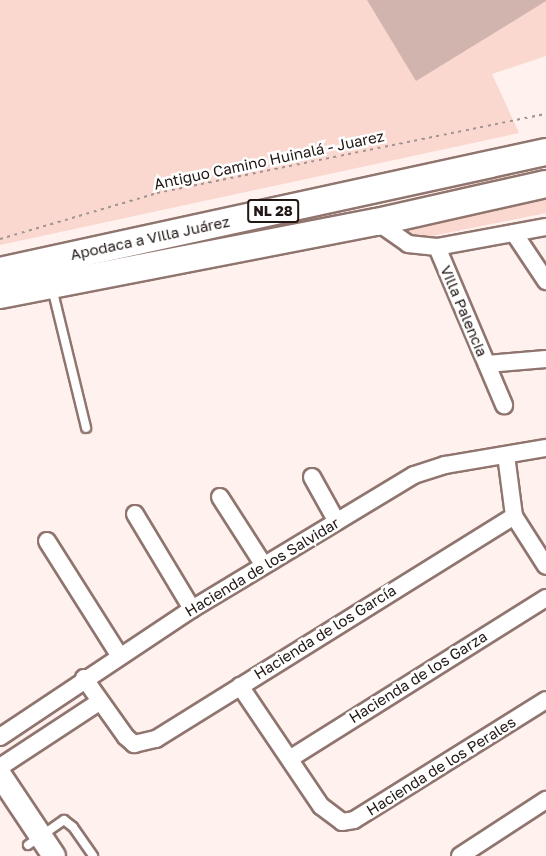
<!DOCTYPE html>
<meta charset="utf-8">
<style>
body{margin:0}
#map{position:relative;width:546px;height:856px;overflow:hidden;background:#fef1ee;font-family:"Golos Text",sans-serif}
div>[style]{position:absolute}
[style*='--x']{left:calc(var(--x)*1px);top:calc(var(--y)*1px);width:calc(var(--w)*1px);rotate:calc(var(--a)*1deg)}
.green>*{inset:0;background:#fad7cf}
.building>*{inset:0;background:#d1b4ad}
.path>*{height:2px;margin-top:-1px;transform-origin:0;background:repeating-linear-gradient(90deg,#a19592 0 3px,transparent 0 7.5px)}
.roads{filter:drop-shadow(2px 0 #90756f) drop-shadow(-2px 0 #90756f) drop-shadow(0 2px #90756f) drop-shadow(0 -2px #90756f)}
.lane>*{height:8px;margin:-4px;padding:0 4px;transform-origin:4px;border-radius:4px;background:#fff}
.street>*{height:16px;margin:-8px;padding:0 8px;transform-origin:8px;border-radius:8px;background:#fff}
.secondary>*{height:22px;margin:-11px;padding:0 11px;transform-origin:11px;border-radius:11px;background:#fff}
.primary>*{height:26px;margin:-13px;padding:0 13px;transform-origin:13px;border-radius:13px;background:#fff}
span{translate:-50% -50%;white-space:nowrap;text-align:center;line-height:1.15;-webkit-text-stroke:5px #fff;paint-order:stroke}
.shield-label span{padding:2px 4px;background:#fff;border:2px solid;border-radius:4px;-webkit-text-stroke-width:0}
.shield-label{font-size:14px;color:#211714;font-weight:700}
.street-label{font-size:15px;color:#211714}
</style>
<div id="map">
<div class="green">
<i style="clip-path:polygon(0 0,546px 0,546px 56px,492px 74px,519px 133px,0 245px)"></i>
<i style="clip-path:polygon(536px 165px,507px 177px,0 284px)"></i>
<i style="clip-path:polygon(546px 190px,546px 213px,422px 238px,401px 227px)"></i>
</div>
<div class="building">
<i style="clip-path:polygon(367px 0,546px 0,546px 1px,416px 81px)"></i>
</div>
<div class="path">
<i style="--x:0;--y:239;--w:164;--a:-16.3"></i>
<i style="--x:157;--y:193;--w:397;--a:-11.5"></i>
</div>
<div class="roads">
<div class="lane">
<i style="--x:52;--y:288;--w:144;--a:76.3"></i>
<i style="--x:28;--y:845;--w:44;--a:-34.8"></i>
<i style="--x:64;--y:820;--w:11;--a:38"></i>
<i style="--x:73;--y:827;--w:35;--a:55"></i>
</div>
<div class="street">
<i style="--x:377;--y:222;--w:38;--a:35"></i>
<i style="--x:408;--y:244;--w:29;--a:6"></i>
<i style="--x:437;--y:247;--w:172;--a:67"></i>
<i style="--x:514;--y:233;--w:58;--a:56.3"></i>
<i style="--x:437;--y:247;--w:111;--a:-10.4"></i>
<i style="--x:487;--y:364;--w:59;--a:-4.8"></i>
<i style="--x:506;--y:455;--w:62;--a:82.5"></i>
<i style="--x:514;--y:516;--w:59;--a:57.4"></i>
<i style="--x:312;--y:477;--w:51;--a:60.9"></i>
<i style="--x:220;--y:497;--w:80;--a:57.3"></i>
<i style="--x:135;--y:514;--w:111;--a:59"></i>
<i style="--x:47;--y:541;--w:135;--a:57.7"></i>
<i style="--x:84;--y:678;--w:72;--a:54.6"></i>
<i style="--x:126;--y:737;--w:11;--a:41"></i>
<i style="--x:134;--y:744;--w:23;--a:-13"></i>
<i style="--x:156;--y:739;--w:422;--a:-31.9"></i>
<i style="--x:240;--y:686;--w:145;--a:56"></i>
<i style="--x:321;--y:806;--w:26;--a:37"></i>
<i style="--x:342;--y:822;--w:12;--a:-9"></i>
<i style="--x:354;--y:820;--w:226;--a:-32"></i>
<i style="--x:0;--y:737;--w:231;--a:-33.7"></i>
<i style="--x:192;--y:609;--w:259;--a:-31.1"></i>
<i style="--x:414;--y:475;--w:33;--a:-18"></i>
<i style="--x:445;--y:465;--w:102;--a:-9.6"></i>
<i style="--x:291;--y:758;--w:301;--a:-32.1"></i>
<i style="--x:0;--y:767;--w:118;--a:-33.3"></i>
<i style="--x:460;--y:856;--w:103;--a:-33.1"></i>
</div>
<div class="secondary">
<i style="--x:0;--y:775;--w:97;--a:56.3"></i>
</div>
<div class="primary">
<i style="--x:0;--y:271;--w:559;--a:-12.3"></i>
<i style="--x:0;--y:295;--w:384;--a:-11"></i>
<i style="--x:377;--y:222;--w:173;--a:-12.7"></i>
</div>
</div>
<div class="shield-label">
<span style="left:273px;top:211px">NL 28</span>
</div>
<div class="street-label">
<span style="left:269px;top:160px;rotate:-12deg">Antiguo Camino Huinalá - Juarez</span>
<span style="left:150px;top:238px;rotate:-12deg">Apodaca a Villa Juárez</span>
<span style="left:464px;top:311px;rotate:67deg">Villa Palencia</span>
<span style="left:262px;top:567px;rotate:-31deg">Hacienda de los Salvidar</span>
<span style="left:325px;top:632px;rotate:-32deg">Hacienda de los García</span>
<span style="left:418px;top:677px;rotate:-32deg">Hacienda de los Garza</span>
<span style="left:441px;top:766px;rotate:-32deg">Hacienda de los Perales</span>
</div>
</div>
